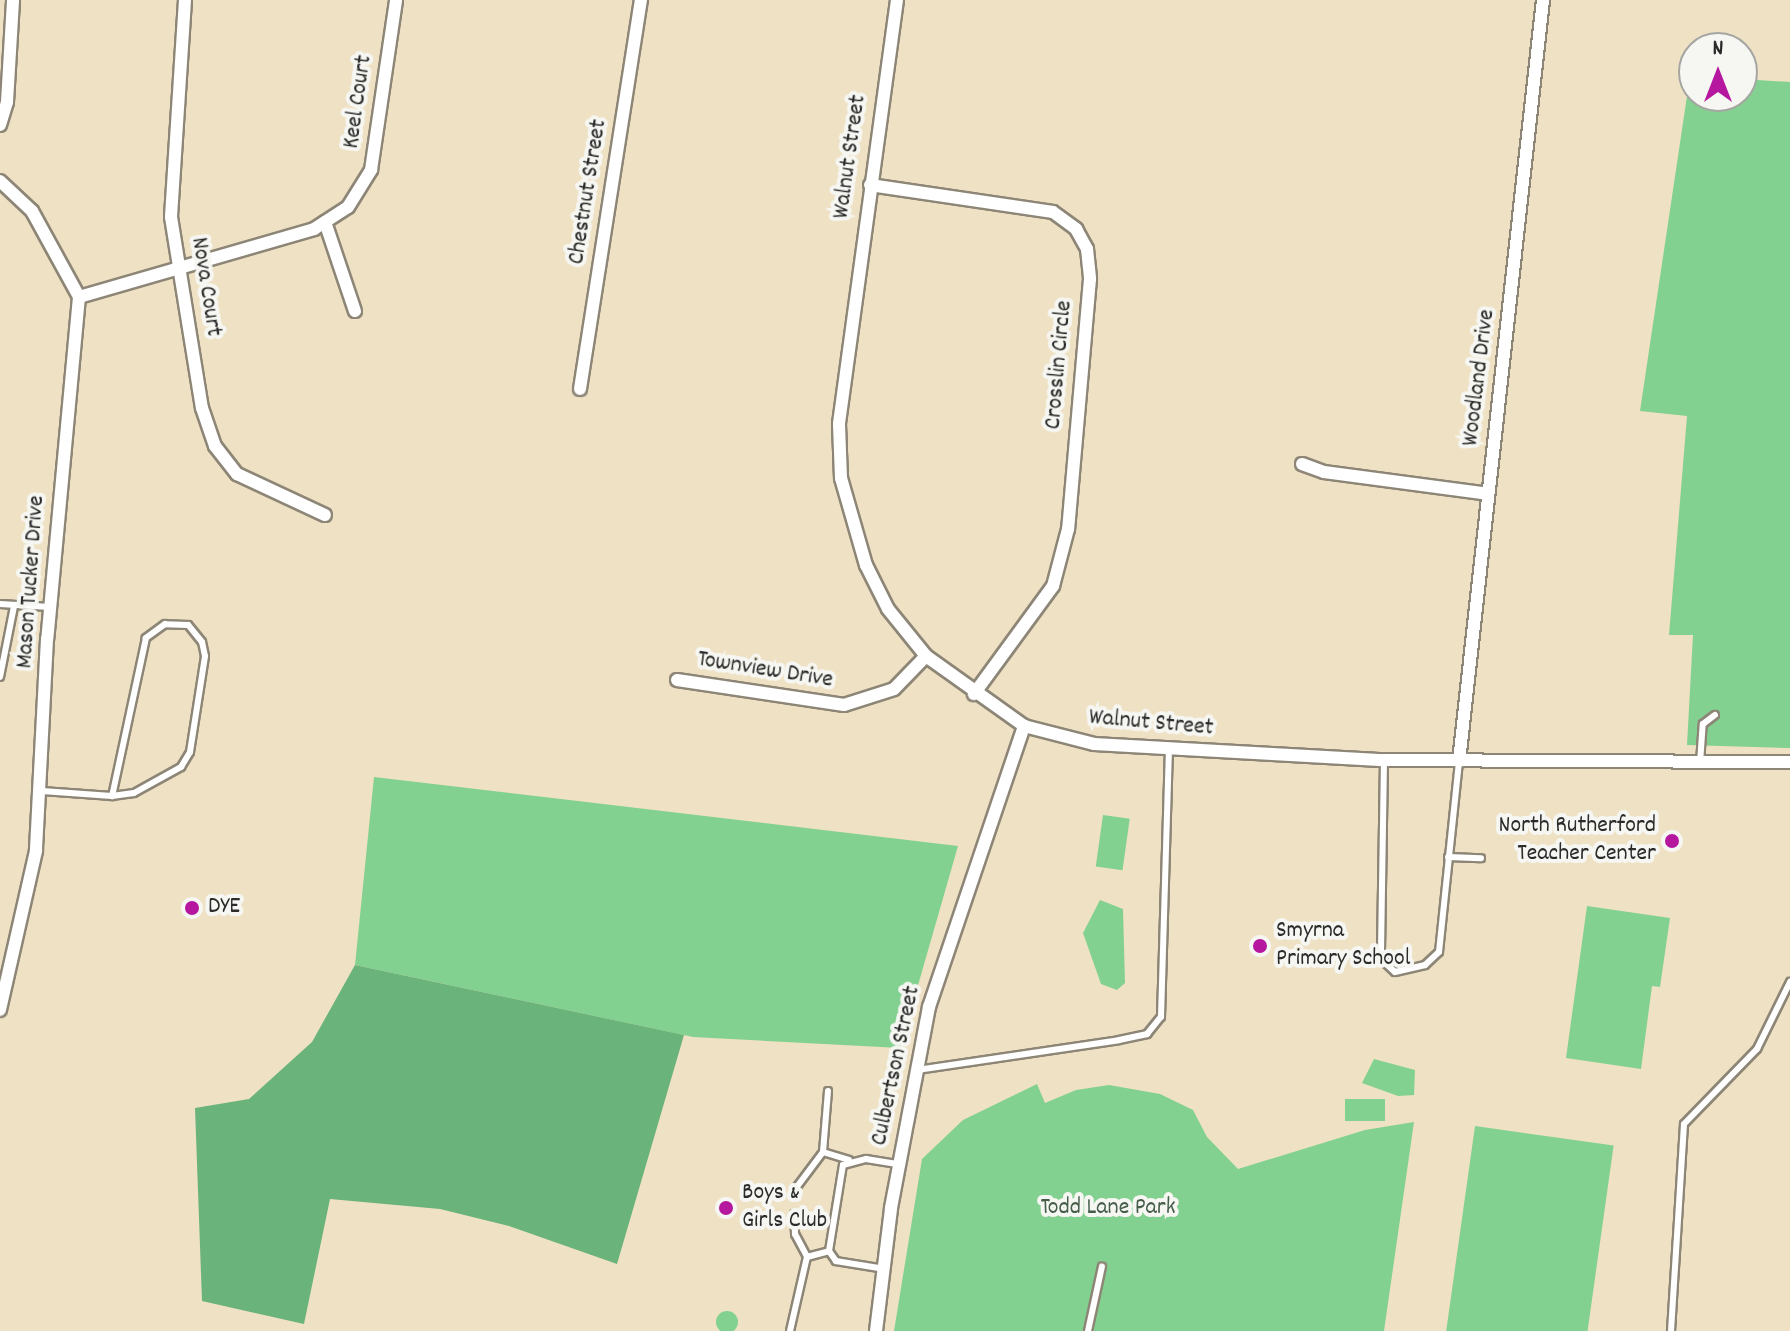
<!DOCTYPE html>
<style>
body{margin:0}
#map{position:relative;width:1790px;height:1331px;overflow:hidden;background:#efe1c3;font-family:Dekko,sans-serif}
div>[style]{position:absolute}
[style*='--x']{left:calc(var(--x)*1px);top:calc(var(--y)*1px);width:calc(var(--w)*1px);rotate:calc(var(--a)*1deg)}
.green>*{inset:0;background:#83d190;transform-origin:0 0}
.round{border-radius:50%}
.forest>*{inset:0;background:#6ab37a}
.roads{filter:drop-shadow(2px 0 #8d8677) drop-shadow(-2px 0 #8d8677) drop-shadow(0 2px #8d8677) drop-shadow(0 -2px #8d8677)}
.service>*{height:6px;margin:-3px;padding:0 3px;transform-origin:3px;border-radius:3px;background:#fff}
.minor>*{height:12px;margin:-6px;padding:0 6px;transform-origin:6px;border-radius:6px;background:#fff}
.dots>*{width:22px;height:22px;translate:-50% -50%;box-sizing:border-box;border:4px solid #f6f6f2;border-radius:50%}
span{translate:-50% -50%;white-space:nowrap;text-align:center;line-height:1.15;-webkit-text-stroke:8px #f6f6f2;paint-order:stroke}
.street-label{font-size:24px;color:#2b2b2b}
.poi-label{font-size:24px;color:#2b2b2b}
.right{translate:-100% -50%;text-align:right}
.left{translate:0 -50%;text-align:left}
.park-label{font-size:24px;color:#455d49}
.north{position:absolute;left:1678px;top:32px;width:80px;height:80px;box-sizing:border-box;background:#f6f6f2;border:2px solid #a5a5a2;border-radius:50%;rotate:0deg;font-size:22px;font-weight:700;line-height:32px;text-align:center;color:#2b2b2b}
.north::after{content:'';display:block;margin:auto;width:28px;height:36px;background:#b5179e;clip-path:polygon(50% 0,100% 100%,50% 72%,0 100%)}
</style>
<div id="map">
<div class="green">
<i style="clip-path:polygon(1690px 76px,1694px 76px,1694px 96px,1742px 96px,1742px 79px,1790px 82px,1790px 748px,1687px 745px,1693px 635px,1669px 635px,1687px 416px,1640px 411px)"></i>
<i style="clip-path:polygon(374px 777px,958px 846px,900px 1048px,693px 1037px,355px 965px)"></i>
<i style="left:1103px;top:815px;width:27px;height:52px;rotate:8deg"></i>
<i style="clip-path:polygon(1100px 900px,1123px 909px,1125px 983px,1117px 990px,1101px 984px,1083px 933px)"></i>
<i style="clip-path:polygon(1587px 906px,1670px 918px,1660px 987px,1652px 986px,1641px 1069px,1566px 1058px)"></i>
<i style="clip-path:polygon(1374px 1059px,1415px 1070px,1414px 1095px,1398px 1096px,1362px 1083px)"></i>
<i style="clip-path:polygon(1037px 1084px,1045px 1103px,1076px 1090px,1109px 1085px,1160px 1094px,1193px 1110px,1207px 1137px,1238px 1169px,1365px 1130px,1414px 1122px,1384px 1331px,894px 1331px,922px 1159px,963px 1120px)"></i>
<i style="left:1345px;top:1099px;width:40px;height:22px"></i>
<i style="left:1475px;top:1126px;width:140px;height:207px;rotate:8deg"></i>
<i class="round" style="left:716px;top:1311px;width:22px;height:22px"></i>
</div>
<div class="forest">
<i style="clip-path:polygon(355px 965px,684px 1035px,617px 1264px,509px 1226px,440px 1209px,330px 1199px,304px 1324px,202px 1301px,195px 1108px,249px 1099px,312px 1042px)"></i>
</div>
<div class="roads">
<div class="service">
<i style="--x:0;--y:604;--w:50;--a:3.4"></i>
<i style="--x:0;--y:677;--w:72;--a:-78.8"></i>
<i style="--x:1384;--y:760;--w:199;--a:90.9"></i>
<i style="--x:1381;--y:959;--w:19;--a:43"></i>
<i style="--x:1395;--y:972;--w:31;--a:-13"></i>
<i style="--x:1425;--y:965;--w:19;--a:-43"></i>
<i style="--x:1439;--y:952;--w:192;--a:-84"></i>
<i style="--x:1700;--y:763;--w:39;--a:-86"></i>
<i style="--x:1703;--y:724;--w:15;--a:-37"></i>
<i style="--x:42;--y:791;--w:70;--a:4.1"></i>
<i style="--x:112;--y:796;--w:22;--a:-8"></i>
<i style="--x:134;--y:793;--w:54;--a:-29"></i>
<i style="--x:181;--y:767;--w:17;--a:-59"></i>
<i style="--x:190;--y:752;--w:97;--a:-81.1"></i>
<i style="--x:205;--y:656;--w:14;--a:-102"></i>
<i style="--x:202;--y:642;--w:22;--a:-129"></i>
<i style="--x:188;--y:625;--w:23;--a:-178"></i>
<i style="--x:165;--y:624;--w:24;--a:144"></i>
<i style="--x:146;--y:638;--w:162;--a:102.1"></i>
<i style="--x:1448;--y:857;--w:33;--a:2"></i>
<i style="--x:917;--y:1070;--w:204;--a:-8.4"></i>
<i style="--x:1119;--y:1040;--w:29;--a:-12"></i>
<i style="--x:1147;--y:1034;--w:22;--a:-51"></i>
<i style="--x:1161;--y:1017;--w:267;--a:-88.3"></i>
<i style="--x:828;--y:1091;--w:61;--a:94.7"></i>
<i style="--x:823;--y:1152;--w:27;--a:17"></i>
<i style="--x:796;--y:1188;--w:45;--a:-53.1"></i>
<i style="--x:794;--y:1214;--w:20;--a:87"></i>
<i style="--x:795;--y:1234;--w:26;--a:62"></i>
<i style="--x:885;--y:1269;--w:50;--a:-170.7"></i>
<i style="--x:836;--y:1261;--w:12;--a:-125"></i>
<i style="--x:829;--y:1251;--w:87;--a:-80.8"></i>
<i style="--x:843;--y:1165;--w:24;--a:-15"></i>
<i style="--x:866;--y:1159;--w:33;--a:9"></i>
<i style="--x:790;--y:1331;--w:76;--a:-77.1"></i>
<i style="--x:807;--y:1257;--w:23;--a:-15"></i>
<i style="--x:1088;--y:1331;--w:66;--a:-77.8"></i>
<i style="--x:1671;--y:1331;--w:207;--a:-86.4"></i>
<i style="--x:1684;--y:1124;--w:105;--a:-45.8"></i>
<i style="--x:1757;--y:1049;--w:75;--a:-63.8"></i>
</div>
<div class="minor">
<i style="--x:185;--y:0;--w:217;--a:93.7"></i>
<i style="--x:171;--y:217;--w:193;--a:80.8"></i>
<i style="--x:202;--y:408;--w:40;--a:71.1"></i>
<i style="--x:215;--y:446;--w:36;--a:52"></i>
<i style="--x:237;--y:474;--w:97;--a:25"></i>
<i style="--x:897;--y:0;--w:428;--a:97.8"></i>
<i style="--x:839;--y:424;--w:54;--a:87.9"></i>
<i style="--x:841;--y:478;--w:91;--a:74"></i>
<i style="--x:866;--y:565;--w:49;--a:63.4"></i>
<i style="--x:888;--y:609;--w:60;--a:51"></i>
<i style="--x:926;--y:656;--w:120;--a:35.5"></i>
<i style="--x:1024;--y:726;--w:72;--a:14.4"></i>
<i style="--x:1094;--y:744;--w:290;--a:3.2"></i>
<i style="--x:1384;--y:760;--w:406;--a:0.3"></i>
<i style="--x:0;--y:125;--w:24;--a:-73"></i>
<i style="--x:7;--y:102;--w:102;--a:-86.6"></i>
<i style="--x:0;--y:181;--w:44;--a:43.2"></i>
<i style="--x:32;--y:211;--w:98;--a:61.3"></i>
<i style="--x:79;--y:297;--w:343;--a:95.3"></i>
<i style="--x:47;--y:639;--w:212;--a:93"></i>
<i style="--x:36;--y:851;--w:163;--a:102.8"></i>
<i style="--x:870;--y:185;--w:185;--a:8.4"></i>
<i style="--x:1053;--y:212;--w:29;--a:36"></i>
<i style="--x:1076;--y:229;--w:23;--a:61"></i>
<i style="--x:1087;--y:249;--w:30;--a:84"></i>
<i style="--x:1090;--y:279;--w:251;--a:95"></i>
<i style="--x:1068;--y:529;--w:59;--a:104.7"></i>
<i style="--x:1053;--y:586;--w:134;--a:126.2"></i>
<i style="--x:325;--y:222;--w:94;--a:71.4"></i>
<i style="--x:79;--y:297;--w:245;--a:-16.1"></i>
<i style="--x:314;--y:229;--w:40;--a:-32.9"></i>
<i style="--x:348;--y:207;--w:44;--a:-58.1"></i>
<i style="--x:371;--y:170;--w:172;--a:-81.6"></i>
<i style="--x:580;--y:389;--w:394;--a:-81.1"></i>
<i style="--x:1302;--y:464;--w:23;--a:20"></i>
<i style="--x:1324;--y:472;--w:165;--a:7.6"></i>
<i style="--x:677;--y:680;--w:169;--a:8.5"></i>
<i style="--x:844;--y:705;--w:52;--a:-17.7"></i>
<i style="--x:894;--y:689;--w:46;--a:-45.9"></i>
<i style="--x:1459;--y:761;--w:766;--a:-83.7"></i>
<i style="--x:876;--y:1331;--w:124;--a:-83"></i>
<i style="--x:891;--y:1208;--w:205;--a:-79.3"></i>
<i style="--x:929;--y:1007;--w:297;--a:-71.3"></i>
</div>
</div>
<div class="dots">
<i style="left:1672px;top:841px;background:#b5179e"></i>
<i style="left:192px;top:908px;background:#b5179e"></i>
<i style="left:1260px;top:946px;background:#b5179e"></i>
<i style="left:726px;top:1208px;background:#b5179e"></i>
</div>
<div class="street-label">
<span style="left:359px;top:102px;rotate:-82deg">Keel Court</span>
<span style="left:851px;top:157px;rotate:-82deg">Walnut Street</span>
<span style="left:589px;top:192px;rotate:-81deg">Chestnut Street</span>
<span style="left:205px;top:287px;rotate:81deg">Nova Court</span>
<span style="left:1060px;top:365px;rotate:-85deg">Crosslin Circle</span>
<span style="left:1480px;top:378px;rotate:-83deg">Woodland Drive</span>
<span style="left:32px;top:582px;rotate:-86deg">Mason Tucker Drive</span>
<span style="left:765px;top:671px;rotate:9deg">Townview Drive</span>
<span style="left:1151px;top:724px;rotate:5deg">Walnut Street</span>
<span style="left:897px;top:1066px;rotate:-78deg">Culbertson Street</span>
</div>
<div class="poi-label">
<span class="right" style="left:1656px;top:841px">North Rutherford<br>Teacher Center</span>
<span class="left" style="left:208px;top:908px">DYE</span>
<span class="left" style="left:1276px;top:946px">Smyrna<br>Primary School</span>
<span class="left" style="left:742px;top:1208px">Boys &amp;<br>Girls Club</span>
</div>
<div class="park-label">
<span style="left:1108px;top:1209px">Todd Lane Park</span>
</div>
<div class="north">N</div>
</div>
